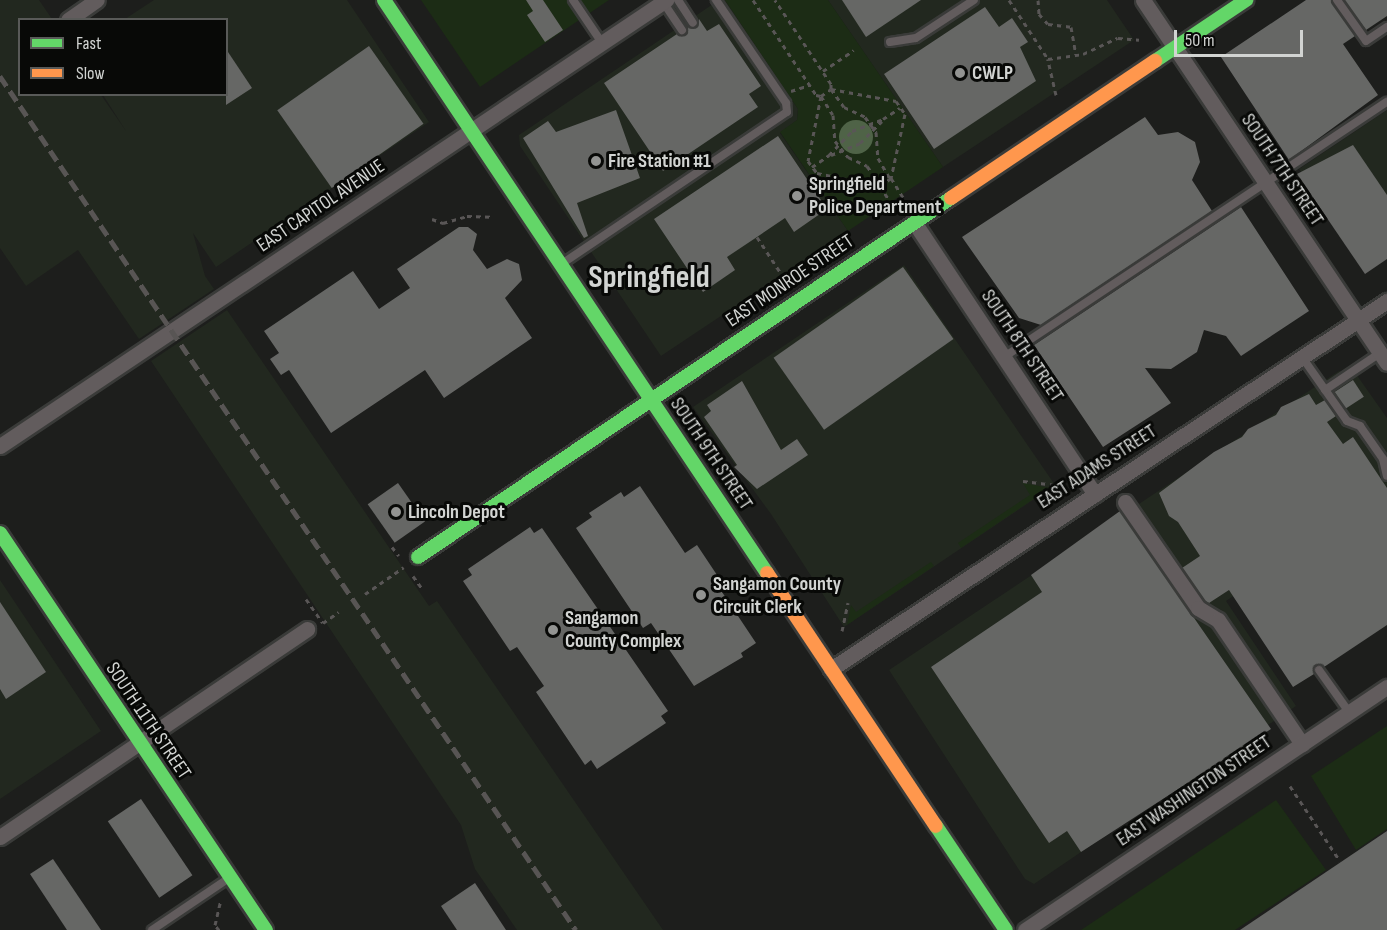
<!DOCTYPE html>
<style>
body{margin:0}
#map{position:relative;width:1387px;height:930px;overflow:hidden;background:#1d1e1c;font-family:"Sofia Sans Condensed",sans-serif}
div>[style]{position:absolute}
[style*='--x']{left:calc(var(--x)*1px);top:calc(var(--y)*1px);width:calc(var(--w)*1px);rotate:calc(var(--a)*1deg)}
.built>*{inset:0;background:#22281f}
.green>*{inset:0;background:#1c2c15}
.water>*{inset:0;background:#4f6347}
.round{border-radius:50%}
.building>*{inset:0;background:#666765;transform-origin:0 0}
.path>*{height:3px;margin-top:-1.5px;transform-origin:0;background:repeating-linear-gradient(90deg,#595656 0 4.5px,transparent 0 9px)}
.roads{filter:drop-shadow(2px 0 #3a3b39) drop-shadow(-2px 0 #3a3b39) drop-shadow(0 2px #3a3b39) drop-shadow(0 -2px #3a3b39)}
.lane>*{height:8px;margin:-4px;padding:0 4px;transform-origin:4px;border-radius:4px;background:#625c5d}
.street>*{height:15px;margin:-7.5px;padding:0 7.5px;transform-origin:7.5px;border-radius:7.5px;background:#625c5d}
.fast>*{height:14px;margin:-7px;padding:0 7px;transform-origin:7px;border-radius:7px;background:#63d668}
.slow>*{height:14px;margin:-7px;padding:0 7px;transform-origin:7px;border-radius:7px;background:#ff974d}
.rail>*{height:4.5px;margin-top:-2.25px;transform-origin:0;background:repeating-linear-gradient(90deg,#585554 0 12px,transparent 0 18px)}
.path-bridge>*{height:3px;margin-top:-1.5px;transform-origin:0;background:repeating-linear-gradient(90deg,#595656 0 4.5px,transparent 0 9px)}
.dots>*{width:16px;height:16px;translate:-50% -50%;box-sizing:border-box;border:3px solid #080907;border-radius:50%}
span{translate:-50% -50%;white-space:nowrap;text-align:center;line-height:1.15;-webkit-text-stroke:6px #080907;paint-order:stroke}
.poi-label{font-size:20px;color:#d2d4d2;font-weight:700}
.left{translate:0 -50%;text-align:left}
.street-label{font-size:20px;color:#d2d4d2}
.town-label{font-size:32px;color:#d2d4d2;font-weight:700}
.legend{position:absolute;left:18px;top:18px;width:210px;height:78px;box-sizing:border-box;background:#080907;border:2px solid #595a58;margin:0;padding:8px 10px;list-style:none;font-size:18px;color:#d2d4d2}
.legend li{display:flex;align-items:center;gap:12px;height:30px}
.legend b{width:30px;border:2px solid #595a58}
.scale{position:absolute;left:1174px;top:30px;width:129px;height:27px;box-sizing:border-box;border:3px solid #d2d4d2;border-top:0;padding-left:8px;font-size:18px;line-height:21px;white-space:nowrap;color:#d2d4d2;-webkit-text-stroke:4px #080907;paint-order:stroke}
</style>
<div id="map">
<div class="built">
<i style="clip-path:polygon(0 0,39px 0,52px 19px,20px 20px,20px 94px,101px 95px,126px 131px,103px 95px,226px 94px,226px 20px,125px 19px,154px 0,347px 0,429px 122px,216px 267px,193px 233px,205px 276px,214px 289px,139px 339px,78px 250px,26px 286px,0 248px)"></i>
<i style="clip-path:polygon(719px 0,725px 0,798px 109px,797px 120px,780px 133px,848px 231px,661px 356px,520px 146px,519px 135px)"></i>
<i style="clip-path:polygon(828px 0,1107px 0,1134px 40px,943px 167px)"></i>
<i style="clip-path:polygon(1387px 110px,1387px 256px,1367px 270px,1299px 169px)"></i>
<i style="clip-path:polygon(904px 265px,1055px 485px,844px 627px,771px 514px,693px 407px)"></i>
<i style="clip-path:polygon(227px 310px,429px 606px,437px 601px,663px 930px,517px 930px,475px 869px,461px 825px,151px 361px)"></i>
<i style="clip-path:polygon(1339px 371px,1356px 374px,1387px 418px,1387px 492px,1226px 601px,1296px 706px,1034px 884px,1025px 879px,889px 670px)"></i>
<i style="clip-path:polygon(0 580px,101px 731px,0 799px)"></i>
</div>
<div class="green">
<i style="clip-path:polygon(421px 0,609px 0,480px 87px)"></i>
<i style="clip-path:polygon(725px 0,828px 0,943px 167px,848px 231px,780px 132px,797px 120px,798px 109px)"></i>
<i style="clip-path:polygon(1023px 483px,1050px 488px,961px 548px,958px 543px,1030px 495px)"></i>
<i style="clip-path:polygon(931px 562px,934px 566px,847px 625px,851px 605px,856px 612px)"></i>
<i style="clip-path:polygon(1387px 726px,1387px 829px,1356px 850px,1311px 776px)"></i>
<i style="clip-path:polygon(1276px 800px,1326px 870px,1235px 930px,1081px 930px)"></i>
</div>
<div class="water">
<i class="round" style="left:839px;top:120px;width:34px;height:34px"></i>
</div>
<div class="building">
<i style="clip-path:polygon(526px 0,543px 0,563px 30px,545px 42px,527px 15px,533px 11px)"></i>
<i style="clip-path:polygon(842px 0,921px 0,866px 37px)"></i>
<i style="clip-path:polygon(1306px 0,1331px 0,1355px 36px,1343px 44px,1378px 95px,1289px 160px,1221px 57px)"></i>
<i style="clip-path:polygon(1344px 0,1387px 0,1387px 16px,1366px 30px)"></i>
<i style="clip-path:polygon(985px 7px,999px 27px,1012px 18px,1028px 42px,1020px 47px,1036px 81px,934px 149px,884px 74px)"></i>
<i style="clip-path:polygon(699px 19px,707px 31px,719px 24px,761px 86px,749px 94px,758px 107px,663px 171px,604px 83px,677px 34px,685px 35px,688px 26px,697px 28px)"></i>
<i style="left:369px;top:46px;width:95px;height:112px;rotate:55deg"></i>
<i style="clip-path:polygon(226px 49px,252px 88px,226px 105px)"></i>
<i style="clip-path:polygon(616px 110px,640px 178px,577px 203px,588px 236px,584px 238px,523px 138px,548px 121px,556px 132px)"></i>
<i style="clip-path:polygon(1145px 117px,1158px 135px,1178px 132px,1195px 142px,1200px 162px,1192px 180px,1212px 211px,1041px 325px,1019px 318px,962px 237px)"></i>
<i style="clip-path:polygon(778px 136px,827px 209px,794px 232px,785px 218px,757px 237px,727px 257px,735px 270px,703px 292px,654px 219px)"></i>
<i style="clip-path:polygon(1353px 145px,1387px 195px,1387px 259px,1365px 274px,1297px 174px)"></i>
<i style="clip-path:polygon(1241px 207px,1309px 311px,1241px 356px,1226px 336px,1204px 330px,1197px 352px,1171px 369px,1145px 368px,1171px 403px,1103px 447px,1034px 345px)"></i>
<i style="clip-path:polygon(459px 227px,468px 227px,477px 234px,473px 250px,487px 269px,507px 259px,519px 264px,522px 280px,505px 298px,532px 338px,444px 398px,425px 370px,331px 433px,289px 370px,281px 375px,270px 359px,279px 353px,264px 331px,353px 271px,379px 309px,410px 288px,397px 269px)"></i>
<i style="left:903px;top:267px;width:88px;height:158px;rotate:55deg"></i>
<i style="left:1353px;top:380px;width:20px;height:22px;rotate:57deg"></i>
<i style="clip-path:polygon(742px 381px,781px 450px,797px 439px,808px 455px,757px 489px,734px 467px,737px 465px,704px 417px,711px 411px,707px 405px)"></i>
<i style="clip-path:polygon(1309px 394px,1316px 405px,1325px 400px,1336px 416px,1327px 422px,1343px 444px,1353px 437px,1387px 488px,1387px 625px,1324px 667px,1316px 665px,1314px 674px,1293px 687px,1229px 590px,1209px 603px,1205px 601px,1182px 568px,1200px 556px,1178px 522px,1169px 516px,1159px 493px,1214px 452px,1242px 437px,1248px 429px,1276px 415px,1281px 407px)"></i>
<i style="left:398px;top:483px;width:47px;height:37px;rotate:55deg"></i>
<i style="clip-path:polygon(640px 486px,685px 553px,697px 545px,719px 578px,714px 580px,756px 643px,741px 653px,743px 657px,694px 686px,651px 623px,643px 628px,576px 528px,592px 517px,589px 513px,621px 492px,624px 497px)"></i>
<i style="clip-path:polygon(1120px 511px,1271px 729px,1081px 852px,1067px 831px,1049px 843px,931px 667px,1042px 592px,1031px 575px)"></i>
<i style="clip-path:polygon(530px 527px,534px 533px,542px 528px,668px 711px,661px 716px,666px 723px,597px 769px,591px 760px,585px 765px,536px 692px,544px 686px,517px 647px,510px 651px,463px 581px,472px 575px,468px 569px)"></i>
<i style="clip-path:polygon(0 602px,46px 672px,6px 699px,0 689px)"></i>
<i style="left:141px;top:799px;width:92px;height:40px;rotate:56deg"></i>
<i style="clip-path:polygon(1387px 831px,1387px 930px,1240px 930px)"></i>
<i style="clip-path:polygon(53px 859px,101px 930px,67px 930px,30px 874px)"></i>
<i style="clip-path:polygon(475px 883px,506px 930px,457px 930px,441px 906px)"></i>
</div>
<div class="path">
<i style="--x:753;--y:0;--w:114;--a:56.4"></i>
<i style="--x:816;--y:95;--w:5;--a:11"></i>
<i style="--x:821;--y:96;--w:12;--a:-35"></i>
<i style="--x:831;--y:89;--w:5;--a:-90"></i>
<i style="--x:831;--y:84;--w:101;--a:-123.7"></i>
<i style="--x:1009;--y:0;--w:71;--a:56.5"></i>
<i style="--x:1038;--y:0;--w:14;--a:86"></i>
<i style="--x:1039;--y:14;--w:13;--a:48"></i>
<i style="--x:1048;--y:24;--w:23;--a:7"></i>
<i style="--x:1071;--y:27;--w:28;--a:80"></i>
<i style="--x:823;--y:71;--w:37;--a:-34"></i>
<i style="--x:831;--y:89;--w:66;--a:10.5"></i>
<i style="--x:896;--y:101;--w:16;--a:55"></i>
<i style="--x:905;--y:114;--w:66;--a:102.3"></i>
<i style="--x:891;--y:178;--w:14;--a:144"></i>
<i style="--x:831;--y:89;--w:22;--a:54"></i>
<i style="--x:844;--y:107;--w:23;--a:25"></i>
<i style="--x:865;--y:117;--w:19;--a:54"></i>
<i style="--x:876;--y:132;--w:26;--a:86"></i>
<i style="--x:878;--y:158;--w:24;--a:60"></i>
<i style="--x:791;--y:91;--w:19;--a:-18"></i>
<i style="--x:1056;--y:95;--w:37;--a:-103"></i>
<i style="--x:1048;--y:59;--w:35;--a:-8"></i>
<i style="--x:1083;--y:54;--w:38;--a:-25"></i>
<i style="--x:1118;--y:38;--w:21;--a:5"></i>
<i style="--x:821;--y:96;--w:66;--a:101.3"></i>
<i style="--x:808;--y:161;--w:15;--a:53"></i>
<i style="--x:817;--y:173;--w:64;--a:11.7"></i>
<i style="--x:880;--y:186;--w:24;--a:57"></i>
<i style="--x:821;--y:96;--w:22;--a:58"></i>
<i style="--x:833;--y:115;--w:26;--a:86"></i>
<i style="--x:835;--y:141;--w:21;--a:51"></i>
<i style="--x:848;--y:157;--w:21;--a:25"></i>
<i style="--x:867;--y:166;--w:24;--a:54"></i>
<i style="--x:883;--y:119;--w:20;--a:-33"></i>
<i style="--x:812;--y:167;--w:21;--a:-35"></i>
<i style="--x:891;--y:178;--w:25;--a:58"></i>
<i style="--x:432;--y:219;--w:12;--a:20"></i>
<i style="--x:443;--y:223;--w:25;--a:-16"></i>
<i style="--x:467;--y:216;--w:25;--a:2"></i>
<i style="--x:757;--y:237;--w:49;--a:56.6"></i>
<i style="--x:1023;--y:481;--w:35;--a:7"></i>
<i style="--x:392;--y:547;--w:11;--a:52"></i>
<i style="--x:413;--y:576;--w:14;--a:54"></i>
<i style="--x:365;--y:594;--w:47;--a:-34.7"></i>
<i style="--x:306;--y:599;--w:29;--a:55"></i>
<i style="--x:323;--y:623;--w:19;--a:-35"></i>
<i style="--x:842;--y:631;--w:29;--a:-78"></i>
<i style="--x:1290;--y:786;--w:90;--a:56.3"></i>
<i style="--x:219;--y:930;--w:6;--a:-129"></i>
<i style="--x:215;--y:925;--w:23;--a:-77"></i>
</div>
<div class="roads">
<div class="lane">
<i style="--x:573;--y:0;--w:52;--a:56"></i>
<i style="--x:678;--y:0;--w:27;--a:57"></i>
<i style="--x:1337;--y:0;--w:50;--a:54.7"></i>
<i style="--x:1366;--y:41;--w:25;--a:-34"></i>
<i style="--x:663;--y:2;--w:34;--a:56"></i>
<i style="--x:890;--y:42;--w:26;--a:-9"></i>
<i style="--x:916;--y:38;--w:69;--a:-33.2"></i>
<i style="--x:563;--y:263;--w:270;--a:-34"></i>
<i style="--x:787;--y:112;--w:9;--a:-96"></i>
<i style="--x:786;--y:103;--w:125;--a:-124.2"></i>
<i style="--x:1004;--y:357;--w:460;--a:-33.7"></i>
<i style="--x:1302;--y:357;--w:78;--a:54.9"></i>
<i style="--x:1347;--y:421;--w:14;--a:21"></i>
<i style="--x:1360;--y:426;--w:40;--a:55.1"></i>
<i style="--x:1383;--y:459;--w:17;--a:77"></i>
<i style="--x:1325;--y:390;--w:66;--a:-33.9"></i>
<i style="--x:1319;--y:670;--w:52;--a:54.5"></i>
<i style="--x:152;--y:930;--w:93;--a:-34"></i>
</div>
<div class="street">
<i style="--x:1143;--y:0;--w:437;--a:56.1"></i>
<i style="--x:68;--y:20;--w:35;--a:-35"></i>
<i style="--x:914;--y:222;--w:327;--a:56.4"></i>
<i style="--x:0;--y:446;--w:802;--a:-33.81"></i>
<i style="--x:1125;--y:502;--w:129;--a:55.4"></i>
<i style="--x:1198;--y:608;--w:23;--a:31"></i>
<i style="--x:1218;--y:620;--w:150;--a:55.9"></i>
<i style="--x:831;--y:669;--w:667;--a:-33.5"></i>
<i style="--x:0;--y:837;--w:371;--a:-34.1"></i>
<i style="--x:1025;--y:930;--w:436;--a:-33.9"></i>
</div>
<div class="fast">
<i style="--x:384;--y:0;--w:689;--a:56.24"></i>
<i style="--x:1155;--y:61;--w:110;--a:-33.8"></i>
<i style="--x:0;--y:533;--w:478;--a:56.2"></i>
<i style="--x:418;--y:557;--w:643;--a:-33.96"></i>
<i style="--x:936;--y:826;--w:125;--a:56.1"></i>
</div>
<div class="slow">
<i style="--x:951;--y:198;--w:246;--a:-33.9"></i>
<i style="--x:767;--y:573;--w:304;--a:56.3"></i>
</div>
</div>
<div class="rail">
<i style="--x:0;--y:76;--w:1030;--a:56"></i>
</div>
<div class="path-bridge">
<i style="--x:829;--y:155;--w:33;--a:-46"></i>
<i style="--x:852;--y:131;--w:33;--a:-21"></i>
<i style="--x:831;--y:155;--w:31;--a:-22"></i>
<i style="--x:860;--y:143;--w:31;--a:-45"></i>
</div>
<div class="dots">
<i style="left:960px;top:73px;background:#939492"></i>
<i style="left:596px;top:161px;background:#939492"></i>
<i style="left:797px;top:196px;background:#939492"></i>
<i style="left:396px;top:512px;background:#939492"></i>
<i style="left:701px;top:595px;background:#939492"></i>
<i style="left:553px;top:630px;background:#939492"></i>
</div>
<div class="poi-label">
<span class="left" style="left:972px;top:73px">CWLP</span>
<span class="left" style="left:608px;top:161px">Fire Station #1</span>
<span class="left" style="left:809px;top:196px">Springfield<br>Police Department</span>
<span class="left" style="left:408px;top:512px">Lincoln Depot</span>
<span class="left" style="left:713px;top:596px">Sangamon County<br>Circuit Clerk</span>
<span class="left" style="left:565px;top:630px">Sangamon<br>County Complex</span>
</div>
<div class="street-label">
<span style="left:1282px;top:170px;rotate:56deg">SOUTH 7TH STREET</span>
<span style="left:321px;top:206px;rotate:-34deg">EAST CAPITOL AVENUE</span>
<span style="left:790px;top:281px;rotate:-34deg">EAST MONROE STREET</span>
<span style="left:1022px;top:346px;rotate:56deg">SOUTH 8TH STREET</span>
<span style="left:711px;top:454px;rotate:56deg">SOUTH 9TH STREET</span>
<span style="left:1097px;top:467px;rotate:-33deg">EAST ADAMS STREET</span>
<span style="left:148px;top:721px;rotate:56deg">SOUTH 11TH STREET</span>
<span style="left:1194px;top:791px;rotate:-34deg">EAST WASHINGTON STREET</span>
</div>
<div class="town-label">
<span style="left:649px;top:278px">Springfield</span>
</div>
<ul class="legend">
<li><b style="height:8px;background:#63d668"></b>Fast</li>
<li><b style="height:8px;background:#ff974d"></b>Slow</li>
</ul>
<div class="scale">50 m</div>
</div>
